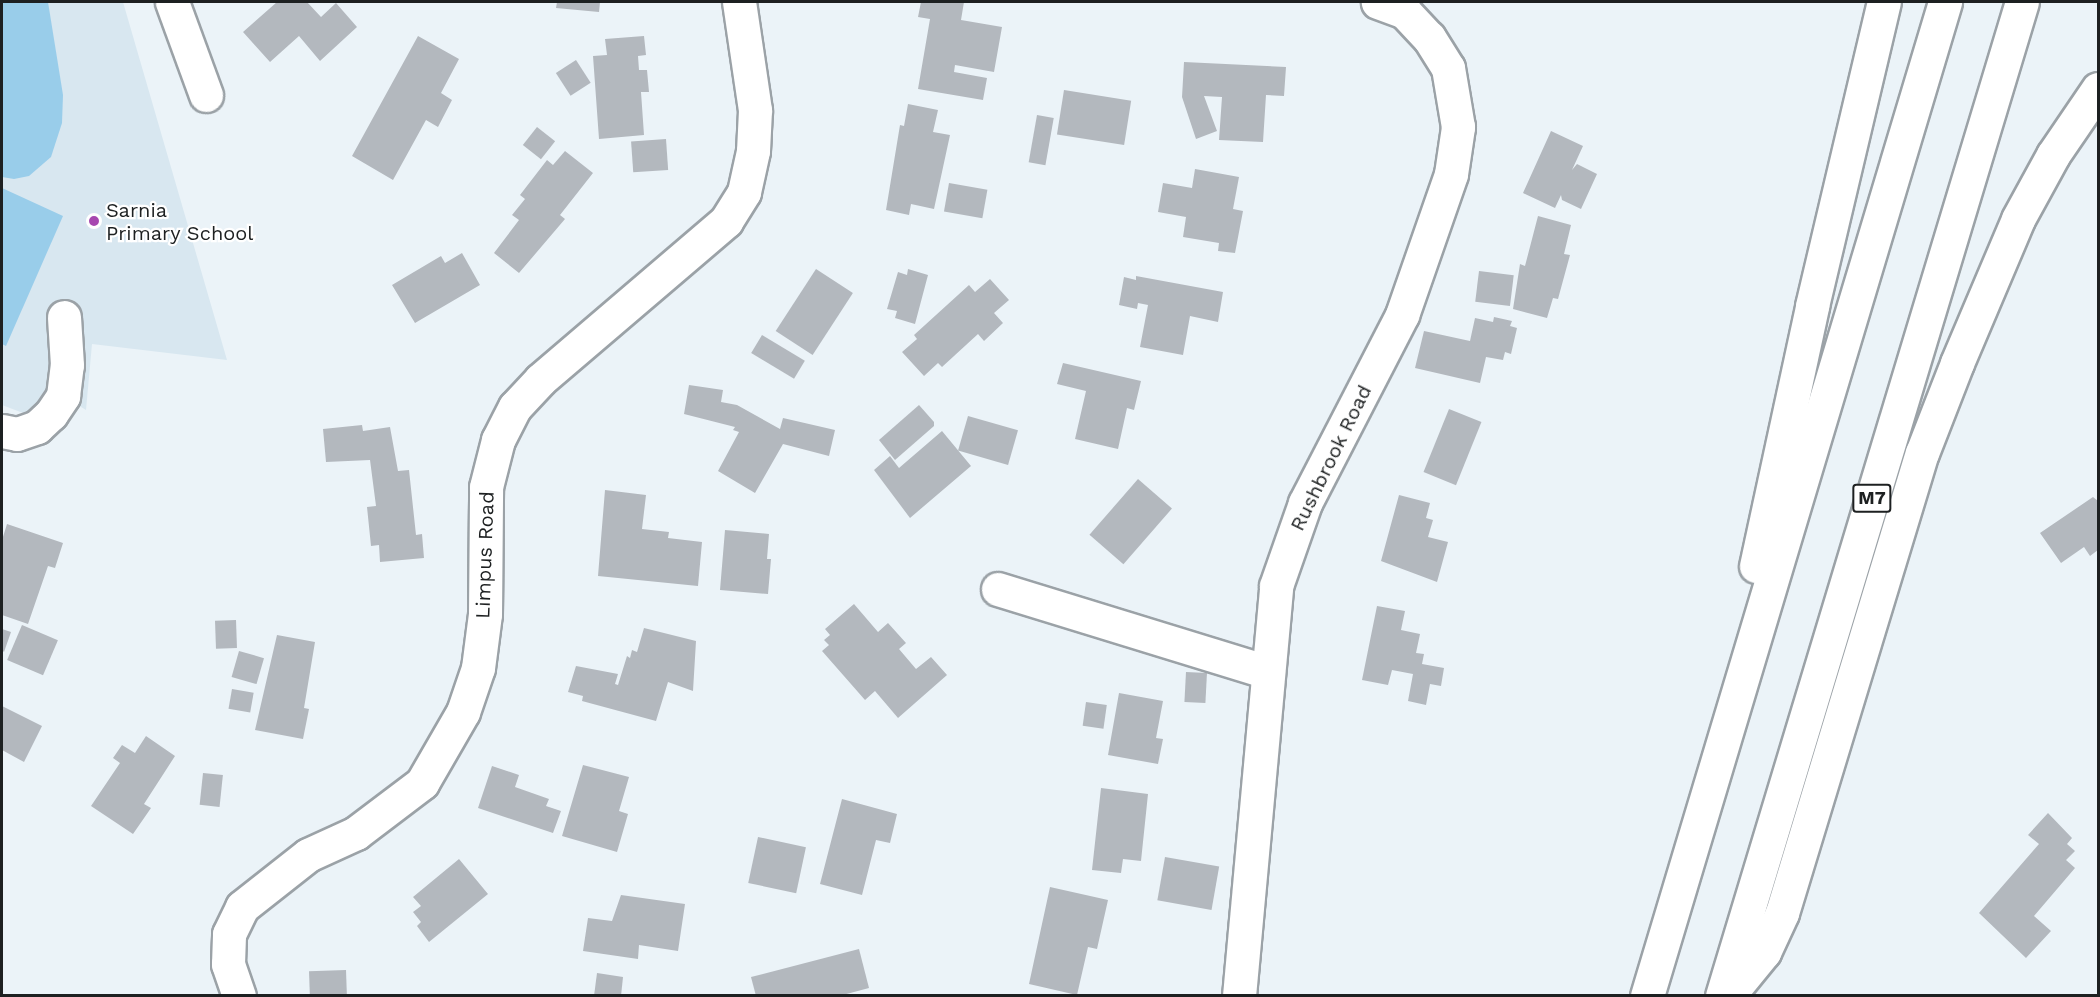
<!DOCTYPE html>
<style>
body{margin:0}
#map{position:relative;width:2100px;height:997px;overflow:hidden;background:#ebf3f8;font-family:"Work Sans",sans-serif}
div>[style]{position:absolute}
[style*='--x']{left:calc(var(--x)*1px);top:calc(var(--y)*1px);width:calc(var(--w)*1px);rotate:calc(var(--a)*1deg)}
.built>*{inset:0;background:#d8e7f0}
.green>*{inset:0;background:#99cdea}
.building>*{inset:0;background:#b3b8be;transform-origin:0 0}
.roads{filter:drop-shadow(2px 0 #9ba2a7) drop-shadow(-2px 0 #9ba2a7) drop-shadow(0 2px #9ba2a7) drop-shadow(0 -2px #9ba2a7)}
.minor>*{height:33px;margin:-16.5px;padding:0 16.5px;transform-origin:16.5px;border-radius:16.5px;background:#fff}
.highway>*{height:33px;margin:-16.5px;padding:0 16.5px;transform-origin:16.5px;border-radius:16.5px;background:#fff}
.dots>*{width:16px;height:16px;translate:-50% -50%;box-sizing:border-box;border:3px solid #fff;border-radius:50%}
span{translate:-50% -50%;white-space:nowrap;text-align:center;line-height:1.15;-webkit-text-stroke:4.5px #fff;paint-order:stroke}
.shield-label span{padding:2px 4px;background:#fff;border:2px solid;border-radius:4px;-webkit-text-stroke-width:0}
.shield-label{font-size:18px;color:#1d2021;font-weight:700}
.poi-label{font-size:20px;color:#1d2021}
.left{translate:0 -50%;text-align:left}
.street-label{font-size:20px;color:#1d2021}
.frame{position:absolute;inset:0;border:3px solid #1d2021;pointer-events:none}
</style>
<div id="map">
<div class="built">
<i style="clip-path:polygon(2px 2px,123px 2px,227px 360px,92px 344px,86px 410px,55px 391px,31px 416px,2px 405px)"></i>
</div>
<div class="green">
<i style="clip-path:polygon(2px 2px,48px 2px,63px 95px,62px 123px,51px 157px,29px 176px,14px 179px,2px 177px)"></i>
<i style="clip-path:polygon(2px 188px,63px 216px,6px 346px,2px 344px)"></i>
</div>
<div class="building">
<i style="clip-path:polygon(277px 2px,307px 2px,321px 17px,336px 3px,357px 27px,320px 61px,299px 36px,270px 62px,243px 32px)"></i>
<i style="clip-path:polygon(557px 2px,600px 2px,599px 12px,556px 8px)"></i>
<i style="clip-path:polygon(921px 2px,964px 2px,961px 20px,1002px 27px,994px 72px,955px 65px,954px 72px,987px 78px,983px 100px,918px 89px,930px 19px,918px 17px)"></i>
<i style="clip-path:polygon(418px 36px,459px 59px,441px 93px,452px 100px,438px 127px,426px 120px,393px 180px,352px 156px)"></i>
<i style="clip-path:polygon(644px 36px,646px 55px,638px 56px,639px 70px,647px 70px,649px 92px,641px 92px,644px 135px,599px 139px,593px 56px,607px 55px,605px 39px)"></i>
<i style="left:576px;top:60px;width:27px;height:24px;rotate:57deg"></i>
<i style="clip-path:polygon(1184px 62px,1286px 67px,1284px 96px,1266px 95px,1263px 142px,1219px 140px,1222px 97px,1204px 96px,1217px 131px,1196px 139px,1182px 97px)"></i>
<i style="left:1064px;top:90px;width:68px;height:45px;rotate:9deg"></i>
<i style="clip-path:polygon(908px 104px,938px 110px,933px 132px,950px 135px,934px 209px,911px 204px,909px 215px,886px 210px,900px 125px,904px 126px)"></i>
<i style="left:1037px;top:115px;width:17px;height:48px;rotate:10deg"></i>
<i style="left:537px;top:127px;width:23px;height:23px;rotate:38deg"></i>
<i style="clip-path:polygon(1551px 131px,1583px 146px,1572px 170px,1577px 164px,1597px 174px,1581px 209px,1562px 200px,1561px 195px,1555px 208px,1523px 193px)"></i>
<i style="left:666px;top:139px;width:31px;height:35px;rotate:86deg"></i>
<i style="clip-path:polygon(565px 151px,593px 173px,560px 215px,565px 219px,519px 273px,494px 253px,519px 220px,512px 215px,525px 199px,520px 195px,547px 160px,553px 165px)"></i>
<i style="clip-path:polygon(1195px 169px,1239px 177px,1233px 209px,1243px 211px,1235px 253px,1218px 251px,1219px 243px,1183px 237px,1186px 217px,1158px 212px,1163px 183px,1192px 188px)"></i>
<i style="left:949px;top:183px;width:39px;height:29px;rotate:10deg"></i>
<i style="clip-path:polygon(1538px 216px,1571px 225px,1564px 254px,1570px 255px,1558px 299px,1553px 298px,1547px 318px,1513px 309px,1520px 264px,1525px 266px)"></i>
<i style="clip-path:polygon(462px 253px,480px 285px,415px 323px,392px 285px,441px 256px,445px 263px)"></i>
<i style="left:816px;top:269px;width:44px;height:74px;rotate:33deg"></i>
<i style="clip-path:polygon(908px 269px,928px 275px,915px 324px,895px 318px,897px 311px,887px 309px,898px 272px,907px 275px)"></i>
<i style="left:1479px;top:271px;width:35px;height:31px;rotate:7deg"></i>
<i style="clip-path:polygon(1136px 276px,1223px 292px,1218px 322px,1190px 316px,1183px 355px,1140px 347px,1148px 305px,1138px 303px,1137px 309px,1119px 305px,1124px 277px,1136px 280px)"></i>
<i style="clip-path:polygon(990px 279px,1009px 300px,994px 313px,1003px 323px,984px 341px,978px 334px,942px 367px,938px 363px,924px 376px,902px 352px,917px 339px,914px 335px,969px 285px,975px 292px)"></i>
<i style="clip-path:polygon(1494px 317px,1512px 321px,1510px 326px,1517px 328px,1511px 354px,1505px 352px,1503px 360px,1486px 357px,1480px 383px,1415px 368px,1424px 331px,1470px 341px,1475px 318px,1493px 322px)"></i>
<i style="left:762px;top:335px;width:50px;height:21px;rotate:31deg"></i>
<i style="clip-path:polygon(1063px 363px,1141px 381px,1134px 410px,1127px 408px,1118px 449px,1075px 439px,1086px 391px,1057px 384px)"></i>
<i style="clip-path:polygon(689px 385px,723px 390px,721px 402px,737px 405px,780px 429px,783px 418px,835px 430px,829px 456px,783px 444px,755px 493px,718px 471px,739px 432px,733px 430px,735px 427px,684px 414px)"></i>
<i style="clip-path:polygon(919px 405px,934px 422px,934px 426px,895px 460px,879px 440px)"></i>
<i style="left:1449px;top:409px;width:35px;height:68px;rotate:22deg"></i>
<i style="left:968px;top:416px;width:52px;height:36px;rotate:16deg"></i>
<i style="clip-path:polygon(362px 425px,363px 431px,390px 427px,398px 471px,409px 470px,416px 535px,422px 534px,424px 558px,380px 562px,379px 545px,371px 546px,367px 507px,376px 506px,370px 460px,326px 462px,323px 429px)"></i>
<i style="clip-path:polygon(942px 431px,971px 466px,910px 518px,874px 470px,890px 456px,899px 468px)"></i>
<i style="left:1138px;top:479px;width:45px;height:74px;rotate:41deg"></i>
<i style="clip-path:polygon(605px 490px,646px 495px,642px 529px,669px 532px,668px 538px,702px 542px,698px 586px,598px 576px)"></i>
<i style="clip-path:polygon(1399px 495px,1430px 503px,1426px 518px,1433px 520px,1428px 537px,1448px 542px,1437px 582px,1381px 561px)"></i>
<i style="clip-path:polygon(2093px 497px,2098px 501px,2098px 550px,2090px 556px,2084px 547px,2061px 563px,2040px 533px)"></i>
<i style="clip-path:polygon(7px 524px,63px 543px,55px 568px,48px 566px,28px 624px,2px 615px,2px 540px)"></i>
<i style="clip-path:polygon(725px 530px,769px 534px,767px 559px,771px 559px,768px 594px,720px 590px)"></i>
<i style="clip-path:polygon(854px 604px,878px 632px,888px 623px,906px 643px,899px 649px,916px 669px,931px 657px,947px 675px,898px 718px,875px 691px,865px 700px,822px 651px,829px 645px,824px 640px,830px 635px,825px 629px)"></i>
<i style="clip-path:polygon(1377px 606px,1405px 611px,1401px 630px,1420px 634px,1416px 653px,1424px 654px,1422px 664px,1444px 668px,1441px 686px,1430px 684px,1426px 705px,1408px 701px,1413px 674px,1392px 670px,1388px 685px,1362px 680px)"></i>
<i style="left:236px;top:620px;width:28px;height:21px;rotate:88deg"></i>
<i style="left:22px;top:625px;width:39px;height:38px;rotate:23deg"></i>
<i style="clip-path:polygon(644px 628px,696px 641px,693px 691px,668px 682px,656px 721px,582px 701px,583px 696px,568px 692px,576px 666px,618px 674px,615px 684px,618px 685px,627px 656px,630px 658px,632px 650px,637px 652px)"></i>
<i style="clip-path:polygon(2px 629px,11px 632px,4px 652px,2px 650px)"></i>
<i style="clip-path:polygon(277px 635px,315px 642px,304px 708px,309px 709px,303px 739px,255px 730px)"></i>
<i style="left:239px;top:651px;width:26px;height:27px;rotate:16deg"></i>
<i style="left:1186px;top:672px;width:21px;height:30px;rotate:3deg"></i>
<i style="left:232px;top:689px;width:22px;height:20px;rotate:10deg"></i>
<i style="clip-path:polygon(1119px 693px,1163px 701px,1156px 738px,1163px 739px,1158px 764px,1108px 755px)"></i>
<i style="left:1086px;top:702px;width:21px;height:24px;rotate:8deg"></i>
<i style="clip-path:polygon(2px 706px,42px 726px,24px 762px,2px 750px)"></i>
<i style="clip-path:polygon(146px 736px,175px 756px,144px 804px,151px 808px,133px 834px,91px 806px,120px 763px,113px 758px,122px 745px,135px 753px)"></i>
<i style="clip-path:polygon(583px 765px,629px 777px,619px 811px,628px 814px,617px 852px,562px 836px)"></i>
<i style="clip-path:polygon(492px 766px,519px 775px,515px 787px,549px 799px,546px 806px,561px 811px,553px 833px,478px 808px)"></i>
<i style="left:203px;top:773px;width:20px;height:32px;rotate:6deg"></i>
<i style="clip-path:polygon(1101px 788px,1148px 794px,1141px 861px,1123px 859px,1121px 873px,1092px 870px)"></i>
<i style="clip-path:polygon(842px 799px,897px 814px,890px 843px,876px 840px,862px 895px,820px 884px)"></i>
<i style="clip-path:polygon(2048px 813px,2072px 838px,2067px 844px,2075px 851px,2066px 860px,2075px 868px,2034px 916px,2051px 931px,2026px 958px,1979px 913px,2039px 844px,2028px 835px)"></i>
<i style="left:758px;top:837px;width:49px;height:47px;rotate:12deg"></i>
<i style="left:1165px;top:857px;width:55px;height:44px;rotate:10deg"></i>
<i style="clip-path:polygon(459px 859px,488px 894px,429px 942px,417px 926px,421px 922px,413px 912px,421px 906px,413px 897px)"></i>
<i style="clip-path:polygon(1050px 887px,1108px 900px,1097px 949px,1088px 947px,1077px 995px,1029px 984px)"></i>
<i style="clip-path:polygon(621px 895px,685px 904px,678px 951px,639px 945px,638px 959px,583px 951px,588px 918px,612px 921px)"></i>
<i style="clip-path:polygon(859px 949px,869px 988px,839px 996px,756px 996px,751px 977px)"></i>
<i style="left:346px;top:970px;width:26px;height:37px;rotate:88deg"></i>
<i style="clip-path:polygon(597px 973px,623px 977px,621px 996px,594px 996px)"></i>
</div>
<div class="roads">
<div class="minor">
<i style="--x:172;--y:2;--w:99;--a:69.9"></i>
<i style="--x:2;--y:431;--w:15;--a:11"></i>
<i style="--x:17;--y:434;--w:21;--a:-19"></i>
<i style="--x:37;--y:427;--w:19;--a:-43"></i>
<i style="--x:51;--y:414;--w:22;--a:-56"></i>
<i style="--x:63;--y:396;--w:31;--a:-83"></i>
<i style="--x:67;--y:365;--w:48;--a:-93.6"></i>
<i style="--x:998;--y:589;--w:282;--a:17.1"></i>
<i style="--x:239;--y:996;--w:34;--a:-109"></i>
<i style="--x:228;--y:964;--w:30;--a:-88"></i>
<i style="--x:229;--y:934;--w:30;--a:-64"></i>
<i style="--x:242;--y:907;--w:84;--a:-38.2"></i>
<i style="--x:308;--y:855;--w:53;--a:-24.6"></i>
<i style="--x:356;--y:833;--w:83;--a:-37.1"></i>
<i style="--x:422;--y:783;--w:82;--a:-60"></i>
<i style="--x:463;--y:712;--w:46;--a:-71.2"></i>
<i style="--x:478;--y:668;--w:54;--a:-82.6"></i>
<i style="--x:485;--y:614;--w:127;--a:-89.5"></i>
<i style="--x:486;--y:487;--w:49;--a:-75.7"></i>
<i style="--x:498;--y:440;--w:37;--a:-63"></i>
<i style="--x:515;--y:407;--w:37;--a:-47"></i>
<i style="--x:540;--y:380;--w:245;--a:-40.5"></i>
<i style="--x:726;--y:221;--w:34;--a:-58"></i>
<i style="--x:744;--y:192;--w:42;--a:-77.6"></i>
<i style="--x:753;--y:151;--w:41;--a:-87.2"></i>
<i style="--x:755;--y:110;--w:109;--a:-98.4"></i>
<i style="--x:1239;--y:996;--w:412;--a:-84.8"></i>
<i style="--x:1276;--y:586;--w:88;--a:-70.7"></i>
<i style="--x:1305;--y:503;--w:212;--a:-62.7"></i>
<i style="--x:1402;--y:315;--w:149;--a:-70.8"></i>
<i style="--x:1451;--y:174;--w:48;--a:-81.5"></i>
<i style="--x:1458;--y:127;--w:60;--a:-99.6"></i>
<i style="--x:1448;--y:68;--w:36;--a:-122"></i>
<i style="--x:1429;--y:38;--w:35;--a:-133"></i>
<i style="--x:1405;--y:12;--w:29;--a:-160"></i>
</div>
<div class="highway">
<i style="--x:1756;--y:566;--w:266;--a:-77.8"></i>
<i style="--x:1812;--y:306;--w:312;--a:-76.7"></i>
<i style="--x:1647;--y:996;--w:1038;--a:-73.31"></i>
<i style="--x:1722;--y:996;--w:1038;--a:-73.21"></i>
<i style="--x:1728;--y:996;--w:57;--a:-50.7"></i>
<i style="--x:1764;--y:952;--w:43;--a:-65.2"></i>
<i style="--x:1782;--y:913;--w:481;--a:-73.1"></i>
<i style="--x:1922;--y:453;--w:97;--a:-68.7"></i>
<i style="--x:1957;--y:363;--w:156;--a:-67"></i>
<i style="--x:2018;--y:219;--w:73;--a:-61.3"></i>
<i style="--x:2053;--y:155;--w:80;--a:-55.7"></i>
</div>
</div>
<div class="dots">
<i style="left:94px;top:221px;background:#a647af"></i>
</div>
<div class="shield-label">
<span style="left:1872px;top:498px">M7</span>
</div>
<div class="poi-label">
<span class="left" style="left:106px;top:222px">Sarnia<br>Primary School</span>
</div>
<div class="street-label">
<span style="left:1331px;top:458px;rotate:-64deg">Rushbrook Road</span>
<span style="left:485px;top:555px;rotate:-88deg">Limpus Road</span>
</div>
<div class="frame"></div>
</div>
